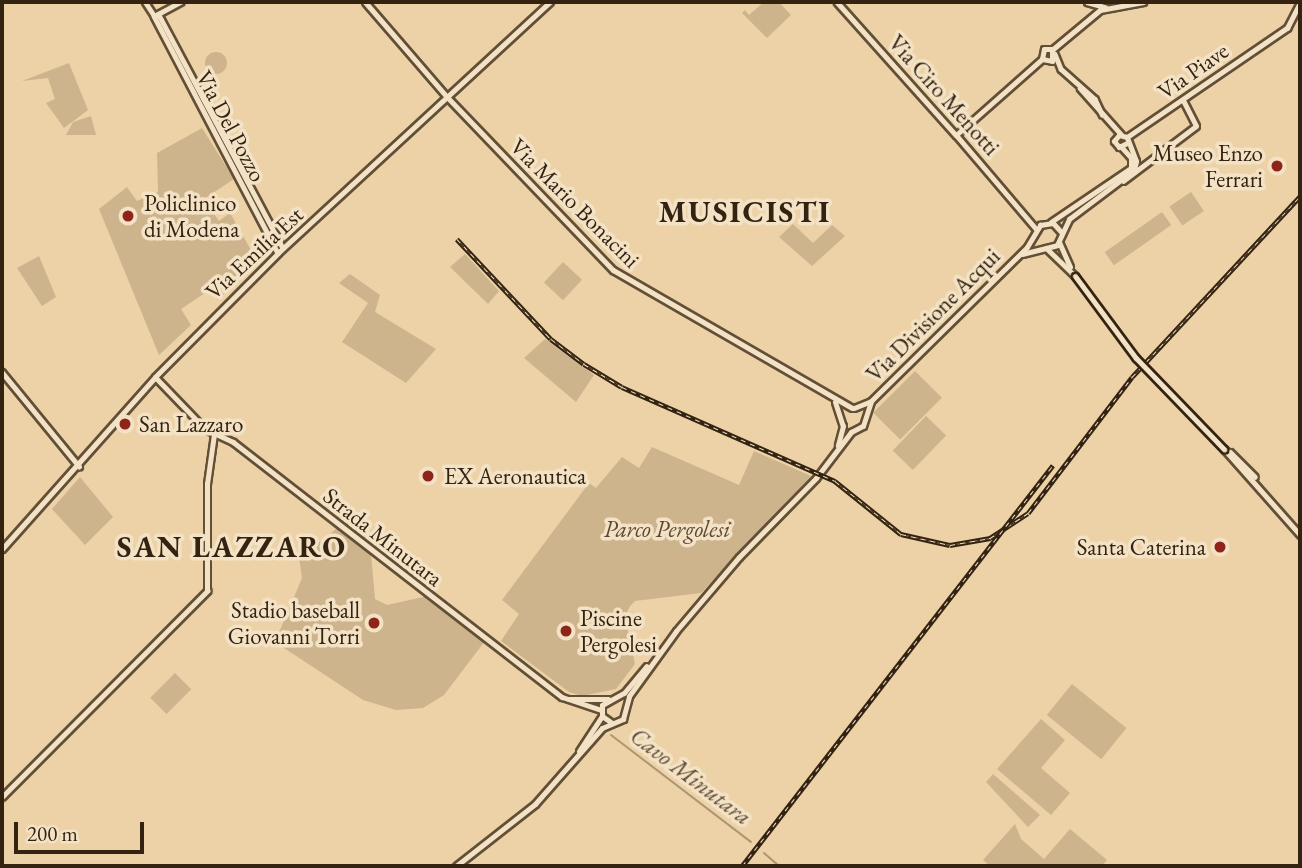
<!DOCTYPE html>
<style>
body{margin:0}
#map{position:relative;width:1302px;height:868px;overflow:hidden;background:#ecd2a6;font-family:"EB Garamond",serif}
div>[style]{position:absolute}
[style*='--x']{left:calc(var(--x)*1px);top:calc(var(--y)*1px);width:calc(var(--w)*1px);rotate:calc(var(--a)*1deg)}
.green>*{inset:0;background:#cdb48d;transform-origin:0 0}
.round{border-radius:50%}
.stream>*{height:2px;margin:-1px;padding:0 1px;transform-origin:1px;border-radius:1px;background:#ad9673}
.roads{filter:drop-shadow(2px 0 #624f36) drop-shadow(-2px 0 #624f36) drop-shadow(0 2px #624f36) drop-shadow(0 -2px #624f36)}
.tertiary>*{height:4.5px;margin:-2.25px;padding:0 2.25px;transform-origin:2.25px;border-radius:2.25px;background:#f3e2c5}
.secondary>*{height:5px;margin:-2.5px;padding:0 2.5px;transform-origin:2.5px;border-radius:2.5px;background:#f3e2c5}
.rail>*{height:4.5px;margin-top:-2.25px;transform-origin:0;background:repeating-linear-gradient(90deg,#f3e2c5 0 5px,#342311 0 10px);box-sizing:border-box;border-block:2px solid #342311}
.bridges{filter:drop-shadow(2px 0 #342311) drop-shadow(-2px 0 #342311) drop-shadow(0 2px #342311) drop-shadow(0 -2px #342311)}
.secondary-bridge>*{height:5px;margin:-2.5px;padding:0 2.5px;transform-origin:2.5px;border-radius:2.5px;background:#f3e2c5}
.dots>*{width:19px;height:19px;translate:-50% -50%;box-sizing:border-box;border:4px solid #f3e2c5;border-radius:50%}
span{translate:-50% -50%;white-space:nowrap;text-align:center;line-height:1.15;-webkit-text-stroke:7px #f3e2c5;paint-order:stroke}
.street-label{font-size:23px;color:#342311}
.poi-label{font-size:23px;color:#342311}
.right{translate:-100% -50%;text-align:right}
.left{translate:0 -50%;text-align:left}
.park-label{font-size:23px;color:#5a4730;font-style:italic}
.water-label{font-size:24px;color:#5e4b33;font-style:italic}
.district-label{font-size:30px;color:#342311;font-weight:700;letter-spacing:2px}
.frame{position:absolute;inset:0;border:4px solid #342311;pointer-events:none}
.scale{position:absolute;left:14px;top:822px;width:130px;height:32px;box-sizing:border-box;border:4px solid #342311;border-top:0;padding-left:9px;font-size:21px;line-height:24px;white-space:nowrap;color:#342311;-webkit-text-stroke:5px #f3e2c5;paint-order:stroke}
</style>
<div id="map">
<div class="green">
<i style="clip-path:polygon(764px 2px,779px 2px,791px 15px,767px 38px,742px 13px,745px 10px,749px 15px)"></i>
<i class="round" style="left:205px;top:52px;width:22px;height:22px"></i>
<i style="clip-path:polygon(69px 63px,88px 110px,64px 128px,46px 103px,55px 99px,48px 78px,22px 81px)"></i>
<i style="clip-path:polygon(91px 116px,96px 135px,66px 135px,73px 122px)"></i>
<i style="clip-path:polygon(202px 128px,234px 179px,204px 199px,219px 221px,230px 213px,252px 252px,268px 244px,268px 251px,218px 300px,208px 291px,181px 309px,191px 325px,159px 355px,99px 209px,127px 187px,137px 201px,158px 192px,157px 153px)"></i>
<i style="left:1191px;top:192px;width:23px;height:26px;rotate:56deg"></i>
<i style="left:1162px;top:212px;width:16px;height:70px;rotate:55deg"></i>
<i style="clip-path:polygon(793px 224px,813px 243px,832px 225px,845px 236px,812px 266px,779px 237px)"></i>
<i style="clip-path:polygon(465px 254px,499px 291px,488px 304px,450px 267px)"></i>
<i style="clip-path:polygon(39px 256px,56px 297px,42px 306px,17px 268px)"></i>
<i style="left:563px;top:262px;width:26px;height:28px;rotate:43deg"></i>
<i style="clip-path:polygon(350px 274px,380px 295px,375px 312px,436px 349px,406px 383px,342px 342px,368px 303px,339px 283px)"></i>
<i style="clip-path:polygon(545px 339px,594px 375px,576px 402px,524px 358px)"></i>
<i style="left:915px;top:371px;width:38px;height:59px;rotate:45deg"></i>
<i style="left:926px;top:416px;width:28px;height:48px;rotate:44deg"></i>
<i style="clip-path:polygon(652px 447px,739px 485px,754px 451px,811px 476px,701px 593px,635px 601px,630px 606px,625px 616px,635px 664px,616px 689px,582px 696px,569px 692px,501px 641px,519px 614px,502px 600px,589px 483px,596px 488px,622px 457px,639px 468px)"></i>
<i style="clip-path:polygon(80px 477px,113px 517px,85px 545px,52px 509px)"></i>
<i style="clip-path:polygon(337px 528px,371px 554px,375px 599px,387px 605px,428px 596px,485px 641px,444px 695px,423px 708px,396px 710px,363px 700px,275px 642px,302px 578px,298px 550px,322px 541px)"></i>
<i style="left:175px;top:673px;width:23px;height:35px;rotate:45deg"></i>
<i style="left:1072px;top:684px;width:70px;height:40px;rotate:39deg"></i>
<i style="clip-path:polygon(1041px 719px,1065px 740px,1041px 768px,1070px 793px,1051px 815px,997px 769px)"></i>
<i style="clip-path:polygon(993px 774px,1040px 815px,1028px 827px,986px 782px)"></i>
<i style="clip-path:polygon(1015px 824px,1021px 839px,1044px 859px,1070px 829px,1107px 860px,1102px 866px,990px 866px,983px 860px)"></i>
</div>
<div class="stream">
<i style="--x:611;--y:735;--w:176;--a:37.4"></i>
<i style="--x:764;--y:853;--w:20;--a:41"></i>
</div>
<div class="roads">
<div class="tertiary">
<i style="--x:837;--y:2;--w:178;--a:48.2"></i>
<i style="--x:1087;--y:2;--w:19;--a:16"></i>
<i style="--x:159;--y:15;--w:264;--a:62"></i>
<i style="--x:154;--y:16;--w:267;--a:62.4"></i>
<i style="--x:1055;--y:54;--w:16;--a:68"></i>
<i style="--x:1061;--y:69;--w:45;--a:41.4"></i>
<i style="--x:1095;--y:99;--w:17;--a:65"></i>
<i style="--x:1080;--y:88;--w:62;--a:48.3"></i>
<i style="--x:1123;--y:181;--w:91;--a:-37"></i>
<i style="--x:1196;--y:126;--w:29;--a:-117"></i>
<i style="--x:1051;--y:222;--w:97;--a:-34"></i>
<i style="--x:1131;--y:168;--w:10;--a:-90"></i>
<i style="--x:1131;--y:158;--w:15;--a:-132"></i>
<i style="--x:2;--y:372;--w:122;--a:50.7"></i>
<i style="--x:155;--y:377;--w:175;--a:-45.2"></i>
<i style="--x:278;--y:253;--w:370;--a:-42.7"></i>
<i style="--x:2;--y:797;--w:291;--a:-45.1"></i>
<i style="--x:207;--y:591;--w:107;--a:-90"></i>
<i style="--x:207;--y:484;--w:50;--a:-82"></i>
</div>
<div class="secondary">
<i style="--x:145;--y:2;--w:17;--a:57"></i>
<i style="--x:154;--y:16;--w:30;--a:-28"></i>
<i style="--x:365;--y:2;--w:125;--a:49.2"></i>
<i style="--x:447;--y:97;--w:240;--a:46.2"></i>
<i style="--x:613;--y:270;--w:276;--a:30"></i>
<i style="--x:1042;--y:59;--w:10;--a:-79"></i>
<i style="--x:1044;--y:49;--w:9;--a:0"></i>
<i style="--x:1053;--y:49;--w:61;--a:-39.7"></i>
<i style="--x:1100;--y:10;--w:44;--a:-10.5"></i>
<i style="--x:1042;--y:59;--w:10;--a:11"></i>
<i style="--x:1052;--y:61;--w:11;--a:-90"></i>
<i style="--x:1127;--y:137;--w:194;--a:-34.3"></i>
<i style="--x:1287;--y:28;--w:28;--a:-63"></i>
<i style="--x:1127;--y:137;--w:8;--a:-166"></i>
<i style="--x:1119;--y:135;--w:8;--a:130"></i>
<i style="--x:1114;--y:141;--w:8;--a:50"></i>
<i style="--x:1119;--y:147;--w:9;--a:-27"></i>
<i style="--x:1036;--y:229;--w:123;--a:-130.4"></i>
<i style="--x:956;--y:135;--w:115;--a:-41.5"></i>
<i style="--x:1059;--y:242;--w:27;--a:66"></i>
<i style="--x:1046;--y:248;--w:40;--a:44"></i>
<i style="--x:1022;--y:254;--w:36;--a:-14"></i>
<i style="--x:1057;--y:245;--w:29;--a:-65"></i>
<i style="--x:1069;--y:219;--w:81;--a:-37"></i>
<i style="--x:1134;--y:170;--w:9;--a:-77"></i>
<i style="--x:1136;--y:161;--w:26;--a:-111"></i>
<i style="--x:835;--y:402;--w:25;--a:72"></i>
<i style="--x:843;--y:426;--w:20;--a:105"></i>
<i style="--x:854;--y:408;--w:18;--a:-22"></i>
<i style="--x:851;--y:432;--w:13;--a:-27"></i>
<i style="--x:863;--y:426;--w:26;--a:-72"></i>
<i style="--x:871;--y:401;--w:219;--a:-44.6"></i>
<i style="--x:1027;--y:247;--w:26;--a:-59"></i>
<i style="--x:1040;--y:225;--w:13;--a:-9"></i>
<i style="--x:1053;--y:223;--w:12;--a:48"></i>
<i style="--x:1224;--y:449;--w:115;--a:48.5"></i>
<i style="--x:1230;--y:452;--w:35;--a:45"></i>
<i style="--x:2;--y:549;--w:230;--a:-48.3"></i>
<i style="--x:155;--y:377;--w:72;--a:46.1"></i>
<i style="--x:205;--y:429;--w:31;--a:25"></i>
<i style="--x:233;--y:442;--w:416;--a:37.8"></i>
<i style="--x:562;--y:697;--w:41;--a:18.4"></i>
<i style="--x:569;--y:699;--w:39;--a:0"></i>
<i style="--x:612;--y:723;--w:12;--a:-145"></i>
<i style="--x:602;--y:716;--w:11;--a:-90"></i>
<i style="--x:602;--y:705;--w:25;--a:-29"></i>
<i style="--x:624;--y:693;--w:35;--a:-50"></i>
<i style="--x:579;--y:751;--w:42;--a:-56.7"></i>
<i style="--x:456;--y:866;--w:100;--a:-38.1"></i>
<i style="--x:535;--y:804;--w:101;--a:-48.6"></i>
<i style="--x:602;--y:728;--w:23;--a:-23"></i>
<i style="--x:623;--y:719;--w:24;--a:-75"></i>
<i style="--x:629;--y:696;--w:80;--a:-54.1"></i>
<i style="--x:676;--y:631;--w:97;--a:-49.6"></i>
<i style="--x:739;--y:557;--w:110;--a:-45.7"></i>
<i style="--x:816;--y:478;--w:58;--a:-52.7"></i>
</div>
</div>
<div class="rail">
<i style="--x:457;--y:239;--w:137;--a:46.8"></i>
<i style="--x:551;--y:339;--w:41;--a:37.1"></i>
<i style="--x:584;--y:364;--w:44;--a:31.2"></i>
<i style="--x:622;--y:387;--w:233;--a:23.8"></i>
<i style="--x:835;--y:481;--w:85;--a:38.8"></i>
<i style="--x:901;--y:534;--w:50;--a:12.7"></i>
<i style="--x:950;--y:545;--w:41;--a:-9.9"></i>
<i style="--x:990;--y:538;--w:45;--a:-33.3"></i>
<i style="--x:1028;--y:513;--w:171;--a:-52.6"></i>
<i style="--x:1132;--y:377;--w:247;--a:-47.1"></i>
<i style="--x:742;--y:866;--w:507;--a:-52.2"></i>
</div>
<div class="bridges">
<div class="secondary-bridge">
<i style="--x:1075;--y:276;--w:102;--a:53.4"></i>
<i style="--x:1136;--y:358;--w:127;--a:46"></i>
</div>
</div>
<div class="dots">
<i style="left:1277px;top:166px;background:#8f2418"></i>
<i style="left:128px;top:216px;background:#8f2418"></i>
<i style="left:125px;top:424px;background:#8f2418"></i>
<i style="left:428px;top:476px;background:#8f2418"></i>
<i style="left:1220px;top:547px;background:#8f2418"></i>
<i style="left:374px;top:623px;background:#8f2418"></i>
<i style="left:566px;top:631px;background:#8f2418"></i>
</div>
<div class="street-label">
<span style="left:1193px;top:71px;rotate:-35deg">Via Piave</span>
<span style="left:944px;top:95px;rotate:48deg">Via Ciro Menotti</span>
<span style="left:231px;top:126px;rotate:62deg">Via Del Pozzo</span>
<span style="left:575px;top:203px;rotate:45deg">Via Mario Bonacini</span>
<span style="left:254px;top:253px;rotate:-43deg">Via Emilia Est</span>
<span style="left:933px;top:315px;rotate:-45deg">Via Divisione Acqui</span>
<span style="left:383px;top:537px;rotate:38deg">Strada Minutara</span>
</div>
<div class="poi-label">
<span class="right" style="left:1263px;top:166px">Museo Enzo<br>Ferrari</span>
<span class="left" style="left:144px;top:216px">Policlinico<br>di Modena</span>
<span class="left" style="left:139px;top:424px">San Lazzaro</span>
<span class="left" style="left:444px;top:476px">EX Aeronautica</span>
<span class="right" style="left:1206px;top:547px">Santa Caterina</span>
<span class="right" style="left:360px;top:623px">Stadio baseball<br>Giovanni Torri</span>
<span class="left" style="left:580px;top:631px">Piscine<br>Pergolesi</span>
</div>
<div class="park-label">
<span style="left:667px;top:529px">Parco Pergolesi</span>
</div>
<div class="water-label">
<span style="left:691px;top:776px;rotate:37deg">Cavo Minutara</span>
</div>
<div class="district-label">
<span style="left:745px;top:212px">MUSICISTI</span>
<span style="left:232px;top:547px">SAN LAZZARO</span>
</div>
<div class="frame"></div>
<div class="scale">200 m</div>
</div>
